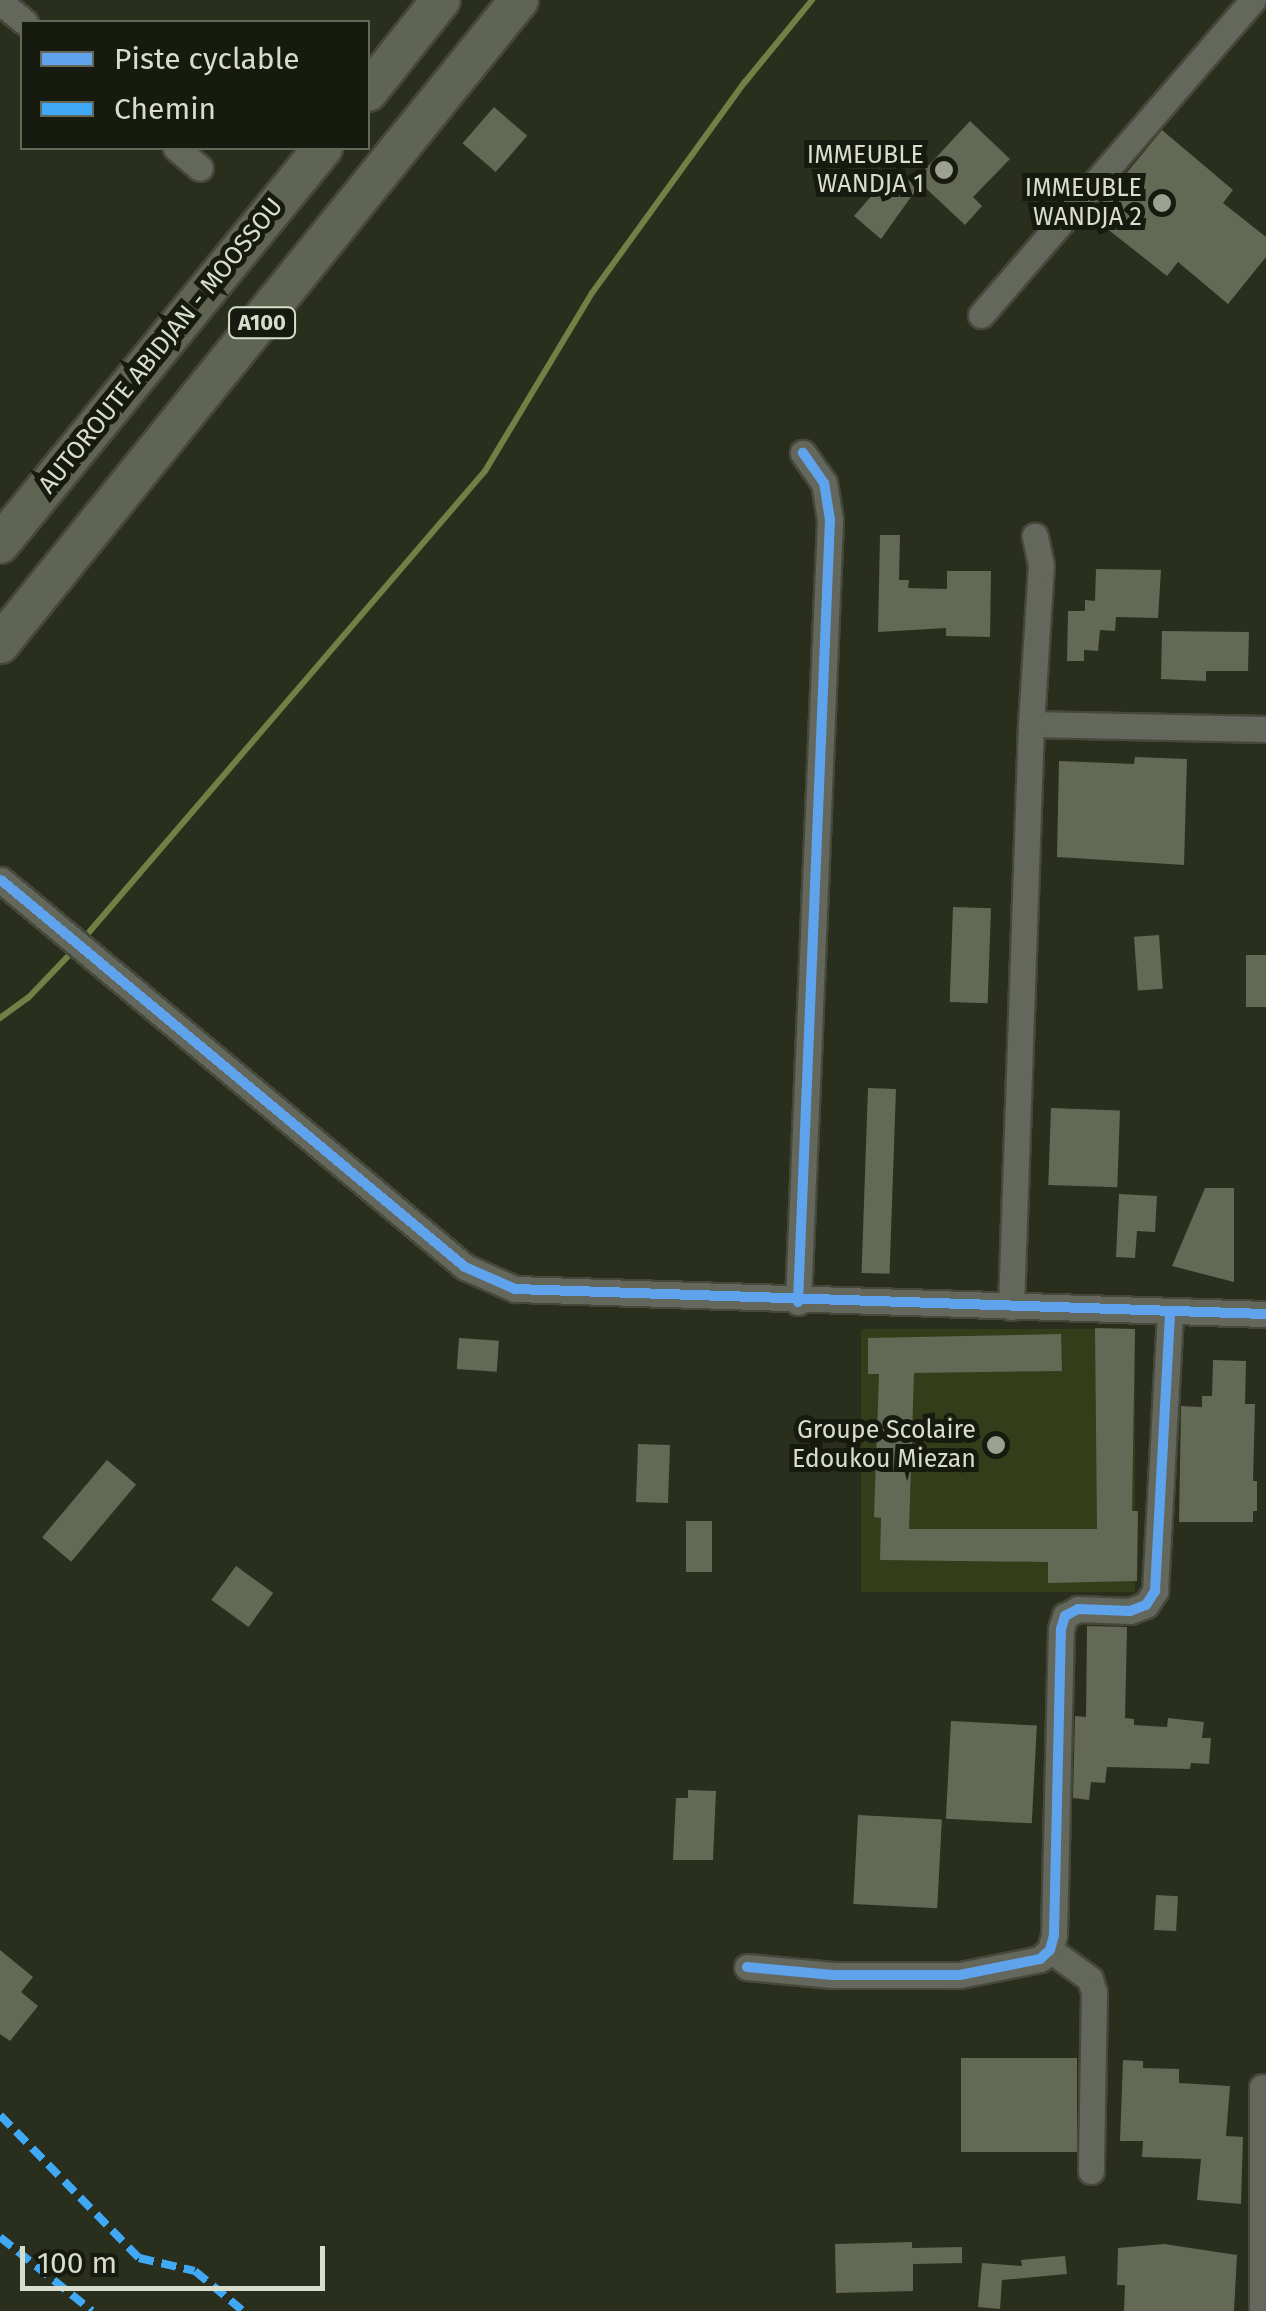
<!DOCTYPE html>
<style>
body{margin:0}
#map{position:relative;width:1266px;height:2311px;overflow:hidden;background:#2a2e1d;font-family:"Fira Sans",sans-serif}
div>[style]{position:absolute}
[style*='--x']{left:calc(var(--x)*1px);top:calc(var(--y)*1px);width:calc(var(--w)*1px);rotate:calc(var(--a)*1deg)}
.built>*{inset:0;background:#343c1a;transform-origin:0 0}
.stream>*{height:6px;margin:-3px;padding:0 3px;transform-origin:3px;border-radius:3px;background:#728045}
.building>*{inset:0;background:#646955;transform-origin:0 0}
.roads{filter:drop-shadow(2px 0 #45483b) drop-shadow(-2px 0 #45483b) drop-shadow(0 2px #45483b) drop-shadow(0 -2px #45483b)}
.minor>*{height:25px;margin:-12.5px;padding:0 12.5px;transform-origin:12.5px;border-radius:12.5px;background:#64675c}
.highway>*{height:38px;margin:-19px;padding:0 19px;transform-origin:19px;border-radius:19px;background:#606453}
.quiet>*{height:8px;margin-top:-4px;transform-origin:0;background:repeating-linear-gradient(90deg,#3fa9f5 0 15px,transparent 0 23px)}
.cycleway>*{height:10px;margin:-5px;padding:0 5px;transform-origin:5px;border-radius:5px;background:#60a3ed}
.dots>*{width:28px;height:28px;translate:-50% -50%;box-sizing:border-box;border:5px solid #171a0e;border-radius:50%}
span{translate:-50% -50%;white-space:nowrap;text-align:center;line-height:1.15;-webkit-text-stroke:10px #171a0e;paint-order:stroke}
.shield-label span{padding:2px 8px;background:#171a0e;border:2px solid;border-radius:8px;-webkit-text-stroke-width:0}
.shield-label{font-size:22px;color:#d8ddcc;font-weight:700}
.poi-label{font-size:25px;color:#d8ddcc}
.right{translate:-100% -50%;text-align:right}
.street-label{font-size:25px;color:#d8ddcc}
.legend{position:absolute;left:20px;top:20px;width:350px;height:130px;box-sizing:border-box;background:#171a0e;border:2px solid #64685a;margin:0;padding:12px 18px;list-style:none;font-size:30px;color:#d8ddcc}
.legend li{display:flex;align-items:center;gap:20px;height:50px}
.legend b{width:50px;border:2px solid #64685a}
.scale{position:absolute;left:20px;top:2246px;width:305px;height:45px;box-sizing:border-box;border:5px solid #d8ddcc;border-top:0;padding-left:12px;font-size:30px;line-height:35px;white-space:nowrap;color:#d8ddcc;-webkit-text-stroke:8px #171a0e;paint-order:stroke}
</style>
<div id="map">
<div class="built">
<i style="left:1135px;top:1329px;width:263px;height:274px;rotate:90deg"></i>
</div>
<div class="stream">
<i style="--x:84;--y:938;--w:616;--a:-49.35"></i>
<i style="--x:485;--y:471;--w:208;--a:-59"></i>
<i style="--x:592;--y:293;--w:261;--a:-54.1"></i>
<i style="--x:745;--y:82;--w:106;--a:-50.7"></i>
<i style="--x:0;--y:1018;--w:34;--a:-36"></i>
<i style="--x:28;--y:998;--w:69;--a:-46.2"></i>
</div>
<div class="building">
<i style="left:494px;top:107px;width:44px;height:48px;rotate:41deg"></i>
<i style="clip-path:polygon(970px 121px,1010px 159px,973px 197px,982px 206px,965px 225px,916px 179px)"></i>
<i style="clip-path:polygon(1162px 130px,1233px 190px,1223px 203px,1266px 237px,1266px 257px,1228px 304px,1178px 262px,1167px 276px,1091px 216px)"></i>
<i style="clip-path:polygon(894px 170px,918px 187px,881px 239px,854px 216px)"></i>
<i style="clip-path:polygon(880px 535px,900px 535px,899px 580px,909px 580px,908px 588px,947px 589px,947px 571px,991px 571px,990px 637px,946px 636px,946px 628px,878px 632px)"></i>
<i style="clip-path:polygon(1096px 569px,1161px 570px,1158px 618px,1116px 617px,1115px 631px,1100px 630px,1098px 651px,1084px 650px,1084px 661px,1067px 661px,1068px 611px,1085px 611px,1085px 600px,1095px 601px)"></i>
<i style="clip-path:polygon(1162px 631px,1249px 632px,1248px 671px,1206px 671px,1206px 681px,1161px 679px)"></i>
<i style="clip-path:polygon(1135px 757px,1187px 759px,1184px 865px,1057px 857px,1059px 761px,1134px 764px)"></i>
<i style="left:953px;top:907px;width:38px;height:95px;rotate:2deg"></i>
<i style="left:1159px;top:935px;width:54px;height:25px;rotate:86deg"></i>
<i style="left:1246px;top:955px;width:20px;height:52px"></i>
<i style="left:868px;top:1088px;width:28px;height:185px;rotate:2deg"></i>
<i style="left:1051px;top:1108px;width:69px;height:77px;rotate:2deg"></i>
<i style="clip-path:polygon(1205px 1188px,1234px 1188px,1234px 1282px,1172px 1266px)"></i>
<i style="clip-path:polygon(1119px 1194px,1157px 1196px,1155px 1232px,1137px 1231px,1135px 1258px,1116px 1257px)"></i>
<i style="clip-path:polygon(1095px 1328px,1135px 1329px,1132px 1511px,1138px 1511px,1137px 1581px,1048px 1583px,1048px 1562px,880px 1560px,881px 1518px,874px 1517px,879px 1374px,868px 1374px,868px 1338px,1061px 1334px,1062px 1371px,914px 1373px,909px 1529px,1097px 1529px)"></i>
<i style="left:459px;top:1338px;width:40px;height:31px;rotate:4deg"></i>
<i style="clip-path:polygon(1213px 1360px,1246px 1361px,1245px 1404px,1255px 1404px,1253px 1481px,1257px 1481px,1257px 1511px,1253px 1511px,1253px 1522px,1179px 1522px,1181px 1406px,1202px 1407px,1202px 1396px,1212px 1396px)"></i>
<i style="left:638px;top:1444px;width:32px;height:58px;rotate:2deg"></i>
<i style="left:107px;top:1460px;width:38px;height:101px;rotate:40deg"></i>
<i style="left:686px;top:1521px;width:26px;height:51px"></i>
<i style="left:236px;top:1566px;width:46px;height:42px;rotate:36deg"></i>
<i style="clip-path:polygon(1087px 1626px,1127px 1627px,1125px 1718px,1134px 1719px,1134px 1725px,1167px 1727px,1168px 1718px,1204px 1722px,1202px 1738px,1211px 1738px,1209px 1764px,1191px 1763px,1190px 1769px,1107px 1767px,1105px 1783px,1091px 1782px,1089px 1800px,1073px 1798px,1075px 1716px,1086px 1717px)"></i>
<i style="left:951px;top:1721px;width:86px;height:98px;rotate:3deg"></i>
<i style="clip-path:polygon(688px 1790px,716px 1791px,713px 1860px,673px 1860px,676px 1798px,688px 1798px)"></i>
<i style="left:858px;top:1815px;width:84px;height:89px;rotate:3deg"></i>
<i style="left:1156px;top:1895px;width:22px;height:35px;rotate:3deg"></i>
<i style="clip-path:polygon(0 1950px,33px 1977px,21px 1992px,38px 2006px,10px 2041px,0 2034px)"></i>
<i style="left:961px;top:2058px;width:116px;height:94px"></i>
<i style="clip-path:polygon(1123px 2060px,1143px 2061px,1143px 2068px,1179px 2069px,1179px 2083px,1230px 2086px,1226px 2136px,1243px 2137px,1241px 2204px,1197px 2200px,1201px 2159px,1142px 2157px,1143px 2141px,1120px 2141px)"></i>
<i style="clip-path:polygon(912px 2242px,912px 2248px,962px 2247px,962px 2263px,913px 2264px,913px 2291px,836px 2293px,835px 2244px)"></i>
<i style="clip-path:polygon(1164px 2244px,1237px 2255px,1234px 2311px,1124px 2311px,1125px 2285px,1117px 2285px,1118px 2248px)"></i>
<i style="clip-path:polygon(1065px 2256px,1067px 2274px,1002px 2280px,1000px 2309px,978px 2307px,982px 2263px,1022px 2266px,1021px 2260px)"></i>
</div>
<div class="roads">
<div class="minor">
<i style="--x:0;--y:2;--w:32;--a:39"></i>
<i style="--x:176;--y:148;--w:31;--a:40"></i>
<i style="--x:981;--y:315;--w:416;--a:-49.2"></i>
<i style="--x:1031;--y:724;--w:235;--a:1.2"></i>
<i style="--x:1;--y:880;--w:604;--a:39.83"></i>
<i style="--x:465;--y:1267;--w:55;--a:23.7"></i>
<i style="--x:515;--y:1289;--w:751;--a:1.91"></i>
<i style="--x:798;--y:1302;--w:783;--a:-87.66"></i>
<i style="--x:830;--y:520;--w:37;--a:-99"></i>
<i style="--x:824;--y:483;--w:37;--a:-125"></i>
<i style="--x:1011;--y:1307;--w:583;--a:-88.04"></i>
<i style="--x:1031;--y:724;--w:159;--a:-86.4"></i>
<i style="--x:1041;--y:565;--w:30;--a:-102"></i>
<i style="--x:1050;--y:1950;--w:49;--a:35.9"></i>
<i style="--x:1090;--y:1979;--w:14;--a:73"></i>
<i style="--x:1094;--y:1992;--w:179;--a:91"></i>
<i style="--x:747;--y:1967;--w:86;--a:5.3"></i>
<i style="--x:833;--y:1975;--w:127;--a:0"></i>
<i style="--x:960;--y:1975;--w:82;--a:-11.3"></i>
<i style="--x:1040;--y:1959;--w:13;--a:-42"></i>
<i style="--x:1050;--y:1950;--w:16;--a:-75"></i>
<i style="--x:1054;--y:1935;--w:306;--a:-88.7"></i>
<i style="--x:1061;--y:1629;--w:14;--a:-73"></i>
<i style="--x:1065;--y:1616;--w:15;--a:-28"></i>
<i style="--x:1078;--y:1609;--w:52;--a:2.2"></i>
<i style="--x:1130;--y:1611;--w:17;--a:-21"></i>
<i style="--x:1146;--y:1605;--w:17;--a:-57"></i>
<i style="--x:1155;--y:1591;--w:278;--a:-86.9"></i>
<i style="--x:1262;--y:2311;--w:224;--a:-90"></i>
</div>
<div class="highway">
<i style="--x:368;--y:92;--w:117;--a:-51.6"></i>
<i style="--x:0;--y:544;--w:511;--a:-50.8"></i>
<i style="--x:0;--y:644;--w:827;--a:-51.13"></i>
</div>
</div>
<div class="quiet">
<i style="--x:0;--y:2115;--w:199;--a:45.8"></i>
<i style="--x:139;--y:2258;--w:57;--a:13.1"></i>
<i style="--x:195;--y:2271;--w:62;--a:39.8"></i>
<i style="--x:0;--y:2237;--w:118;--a:38.8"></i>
</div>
<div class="cycleway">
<i style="--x:1;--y:880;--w:604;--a:39.83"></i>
<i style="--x:465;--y:1267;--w:55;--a:23.7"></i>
<i style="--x:515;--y:1289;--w:751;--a:1.91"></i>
<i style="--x:798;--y:1302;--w:783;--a:-87.66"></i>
<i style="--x:830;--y:520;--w:37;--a:-99"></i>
<i style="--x:824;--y:483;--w:37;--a:-125"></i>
<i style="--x:747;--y:1967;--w:86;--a:5.3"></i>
<i style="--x:833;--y:1975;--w:127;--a:0"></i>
<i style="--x:960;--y:1975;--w:82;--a:-11.3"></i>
<i style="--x:1040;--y:1959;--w:13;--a:-42"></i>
<i style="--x:1050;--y:1950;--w:16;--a:-75"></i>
<i style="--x:1054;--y:1935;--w:306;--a:-88.7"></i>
<i style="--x:1061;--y:1629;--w:14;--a:-73"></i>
<i style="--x:1065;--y:1616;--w:15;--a:-28"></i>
<i style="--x:1078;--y:1609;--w:52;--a:2.2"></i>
<i style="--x:1130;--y:1611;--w:17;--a:-21"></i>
<i style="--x:1146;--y:1605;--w:17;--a:-57"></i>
<i style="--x:1155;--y:1591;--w:278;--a:-86.9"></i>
</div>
<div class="dots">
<i style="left:944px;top:170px;background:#9ba08f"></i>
<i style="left:1162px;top:203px;background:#9ba08f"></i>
<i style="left:996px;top:1445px;background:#9ba08f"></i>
</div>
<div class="shield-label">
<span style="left:262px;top:323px">A100</span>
</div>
<div class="poi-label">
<span class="right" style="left:924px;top:170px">IMMEUBLE<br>WANDJA 1</span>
<span class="right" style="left:1142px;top:203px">IMMEUBLE<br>WANDJA 2</span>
<span class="right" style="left:976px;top:1445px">Groupe Scolaire<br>Edoukou Miezan</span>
</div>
<div class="street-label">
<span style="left:161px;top:346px;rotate:-51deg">AUTOROUTE ABIDJAN - MOOSSOU</span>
</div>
<ul class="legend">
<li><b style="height:12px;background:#60a3ed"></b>Piste cyclable</li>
<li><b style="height:12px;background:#3fa9f5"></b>Chemin</li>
</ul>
<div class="scale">100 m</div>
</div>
